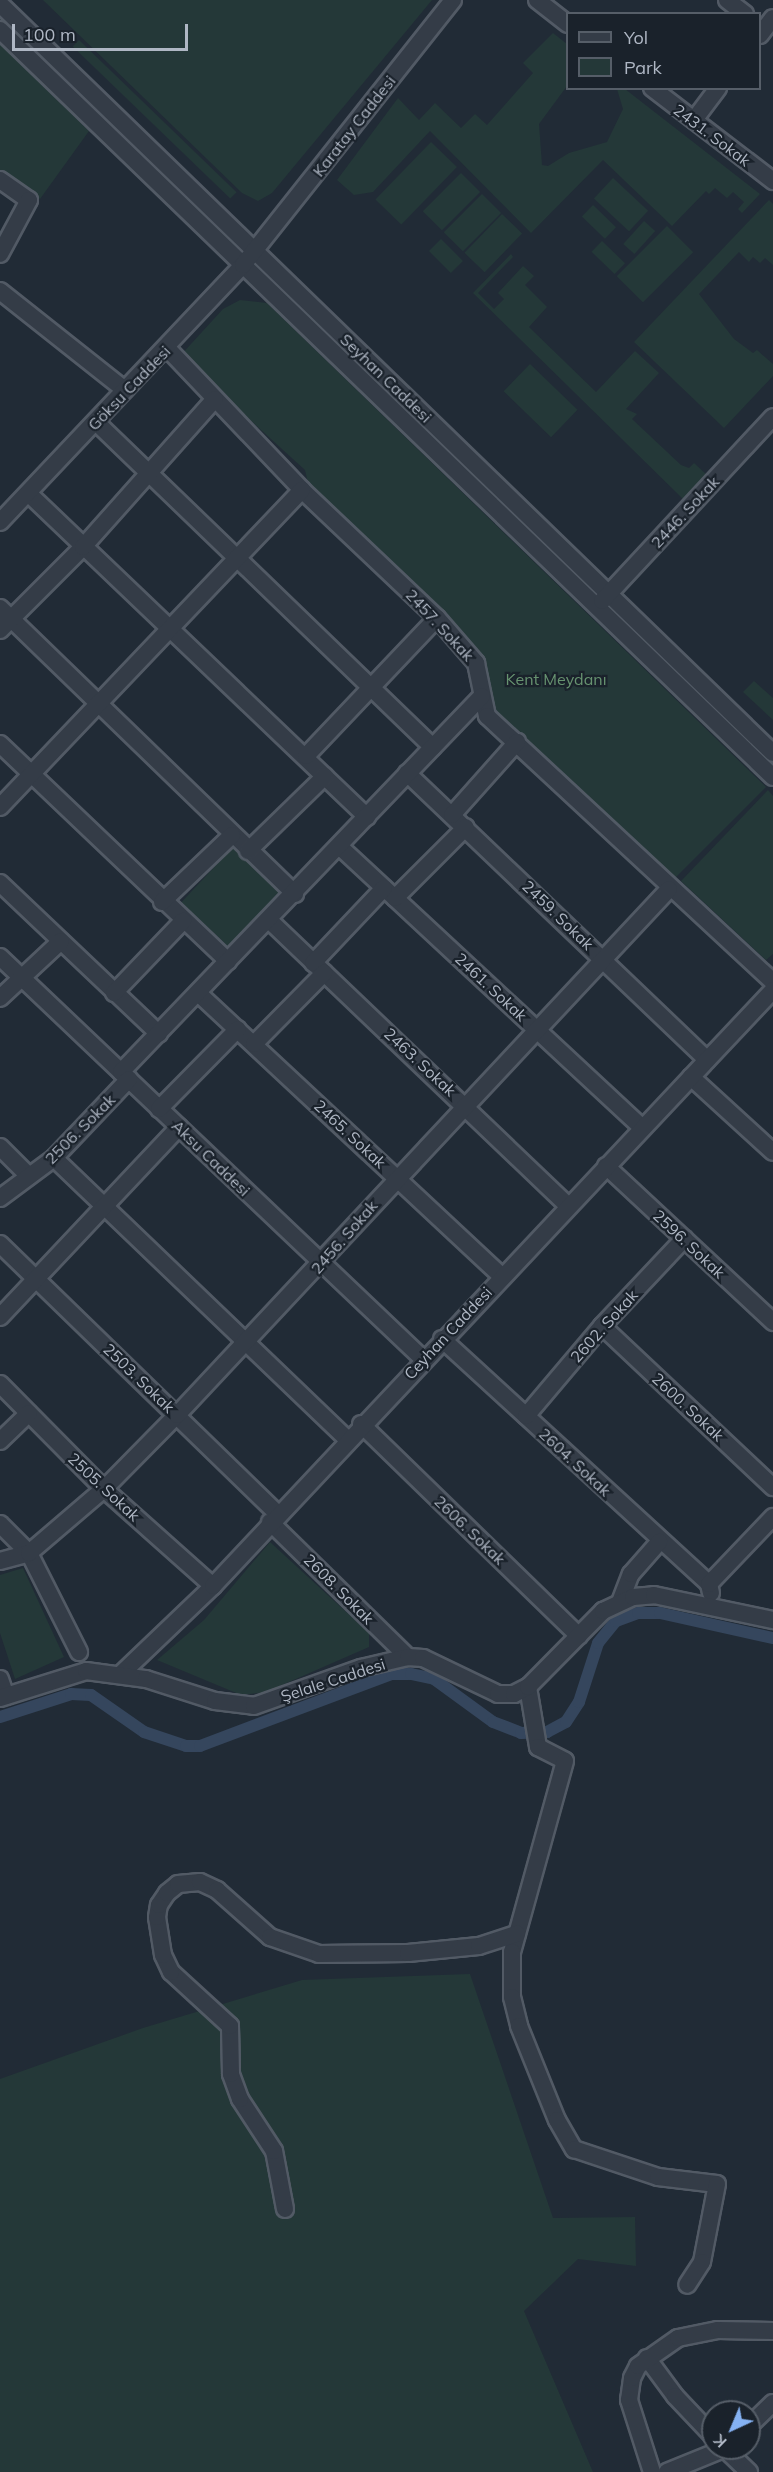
<!DOCTYPE html>
<meta charset="utf-8">
<style>
body{margin:0}
#map{position:relative;width:773px;height:2472px;overflow:hidden;background:#212b36;font-family:Mulish,sans-serif}
div>[style]{position:absolute}
[style*='--x']{left:calc(var(--x)*1px);top:calc(var(--y)*1px);width:calc(var(--w)*1px);rotate:calc(var(--a)*1deg)}
.green>*{inset:0;background:#243838;transform-origin:0 0}
.canal>*{height:12px;margin:-6px;padding:0 6px;transform-origin:6px;border-radius:6px;background:#35465d}
.roads{filter:drop-shadow(2px 0 #525a65) drop-shadow(-2px 0 #525a65) drop-shadow(0 2px #525a65) drop-shadow(0 -2px #525a65)}
.minor>*{height:16px;margin:-8px;padding:0 8px;transform-origin:8px;border-radius:8px;background:#343c47}
span{translate:-50% -50%;white-space:nowrap;text-align:center;line-height:1.15;-webkit-text-stroke:4.5px #1a222b;paint-order:stroke}
.street-label{font-size:16px;color:#afb7c4}
.park-label{font-size:16px;color:#679370}
.legend{position:absolute;left:566px;top:12px;width:195px;height:78px;box-sizing:border-box;background:#1a222b;border:2px solid #565e68;margin:0;padding:8px 10px;list-style:none;font-size:18px;color:#afb7c4}
.legend li{display:flex;align-items:center;gap:12px;height:30px}
.legend b{width:30px;border:2px solid #565e68}
.north{position:absolute;left:701px;top:2400px;width:60px;height:60px;box-sizing:border-box;background:#1a222b;border:2px solid #565e68;border-radius:50%;rotate:224deg;font-size:16px;font-weight:700;line-height:24px;text-align:center;color:#afb7c4}
.north::after{content:'';display:block;margin:auto;width:21px;height:27px;background:#85b2f3;clip-path:polygon(50% 0,100% 100%,50% 72%,0 100%)}
.scale{position:absolute;left:12px;top:24px;width:176px;height:27px;box-sizing:border-box;border:3px solid #afb7c4;border-top:0;padding-left:8px;font-size:18px;line-height:21px;white-space:nowrap;color:#afb7c4;-webkit-text-stroke:4px #1a222b;paint-order:stroke}
</style>
<div id="map">
<div class="green">
<i style="clip-path:polygon(43px 0,432px 0,272px 193px,258px 201px,242px 193px)"></i>
<i style="clip-path:polygon(0 15px,239px 247px,237px 250px,0 21px)"></i>
<i style="clip-path:polygon(553px 33px,567px 44px,567px 86px,539px 124px,542px 165px,548px 166px,569px 153px,607px 142px,623px 109px,617px 89px,625px 89px,760px 194px,742px 213px,738px 209px,744px 202px,733px 192px,727px 198px,715px 188px,709px 194px,706px 191px,672px 226px,603px 160px,531px 233px,430px 131px,373px 192px,354px 195px,337px 180px,398px 98px,419px 120px,435px 103px,461px 128px,475px 114px,487px 125px,533px 73px,523px 63px)"></i>
<i style="left:79px;top:40px;width:219px;height:9px;rotate:44deg"></i>
<i style="clip-path:polygon(0 44px,89px 131px,40px 199px,0 172px)"></i>
<i style="left:431px;top:142px;width:36px;height:80px;rotate:44deg"></i>
<i style="left:461px;top:173px;width:27px;height:54px;rotate:45deg"></i>
<i style="left:613px;top:178px;width:48px;height:28px;rotate:43deg"></i>
<i style="left:482px;top:194px;width:27px;height:54px;rotate:45deg"></i>
<i style="clip-path:polygon(769px 200px,773px 204px,773px 265px,765px 258px,760px 263px,753px 257px,749px 262px,739px 252px,699px 294px,734px 339px,753px 353px,757px 350px,773px 364px,773px 376px,724px 428px,634px 342px)"></i>
<i style="left:593px;top:205px;width:32px;height:16px;rotate:44deg"></i>
<i style="left:502px;top:214px;width:28px;height:54px;rotate:44deg"></i>
<i style="left:644px;top:221px;width:15px;height:31px;rotate:42deg"></i>
<i style="left:667px;top:226px;width:37px;height:71px;rotate:45deg"></i>
<i style="left:441px;top:239px;width:31px;height:17px;rotate:45deg"></i>
<i style="left:602px;top:241px;width:32px;height:15px;rotate:44deg"></i>
<i style="clip-path:polygon(511px 254px,513px 257px,478px 293px,494px 309px,504px 299px,498px 293px,523px 266px,534px 276px,525px 285px,547px 307px,529px 327px,596px 392px,635px 351px,659px 373px,626px 409px,637px 414px,632px 419px,681px 465px,689px 468px,694px 463px,708px 476px,685px 501px,473px 293px)"></i>
<i style="clip-path:polygon(272px 279px,600px 594px,597px 596px,270px 281px)"></i>
<i style="clip-path:polygon(240px 300px,267px 303px,766px 787px,671px 882px,491px 711px,482px 659px,309px 487px,305px 470px,180px 356px,223px 309px)"></i>
<i style="left:530px;top:364px;width:66px;height:38px;rotate:44deg"></i>
<i style="clip-path:polygon(754px 681px,773px 698px,773px 720px,743px 692px)"></i>
<i style="clip-path:polygon(768px 790px,773px 796px,773px 954px,766px 960px,681px 881px)"></i>
<i style="left:233px;top:847px;width:67px;height:76px;rotate:43deg"></i>
<i style="clip-path:polygon(270px 1542px,369px 1633px,369px 1647px,266px 1692px,241px 1695px,157px 1660px,204px 1620px)"></i>
<i style="clip-path:polygon(23px 1568px,64px 1657px,15px 1679px,0 1633px,0 1575px)"></i>
<i style="clip-path:polygon(470px 1974px,553px 2218px,635px 2217px,636px 2266px,578px 2259px,524px 2311px,593px 2472px,0 2472px,0 2079px,143px 2028px,302px 1980px)"></i>
</div>
<div class="canal">
<i style="--x:0;--y:1717;--w:75;--a:-17.9"></i>
<i style="--x:71;--y:1694;--w:20;--a:3"></i>
<i style="--x:91;--y:1695;--w:65;--a:34.9"></i>
<i style="--x:144;--y:1732;--w:44;--a:18.4"></i>
<i style="--x:186;--y:1746;--w:14;--a:0"></i>
<i style="--x:200;--y:1746;--w:205;--a:-20.6"></i>
<i style="--x:392;--y:1674;--w:19;--a:0"></i>
<i style="--x:411;--y:1674;--w:24;--a:12"></i>
<i style="--x:434;--y:1679;--w:73;--a:36.1"></i>
<i style="--x:493;--y:1722;--w:30;--a:21"></i>
<i style="--x:521;--y:1733;--w:26;--a:-2"></i>
<i style="--x:547;--y:1732;--w:21;--a:-28"></i>
<i style="--x:566;--y:1722;--w:24;--a:-57"></i>
<i style="--x:579;--y:1702;--w:62;--a:-72.1"></i>
<i style="--x:598;--y:1643;--w:28;--a:-51"></i>
<i style="--x:616;--y:1621;--w:23;--a:-20"></i>
<i style="--x:638;--y:1613;--w:22;--a:0"></i>
<i style="--x:660;--y:1613;--w:116;--a:12.5"></i>
</div>
<div class="roads">
<div class="minor">
<i style="--x:537;--y:0;--w:39;--a:38"></i>
<i style="--x:727;--y:0;--w:23;--a:38"></i>
<i style="--x:0;--y:4;--w:1076;--a:44.1"></i>
<i style="--x:0;--y:30;--w:1075;--a:44.02"></i>
<i style="--x:760;--y:35;--w:21;--a:-53"></i>
<i style="--x:652;--y:88;--w:153;--a:37.5"></i>
<i style="--x:694;--y:120;--w:40;--a:-53"></i>
<i style="--x:0;--y:180;--w:35;--a:35"></i>
<i style="--x:29;--y:200;--w:61;--a:118.2"></i>
<i style="--x:0;--y:291;--w:159;--a:38.4"></i>
<i style="--x:167;--y:348;--w:196;--a:46.4"></i>
<i style="--x:302;--y:490;--w:186;--a:43.5"></i>
<i style="--x:437;--y:618;--w:60;--a:49.1"></i>
<i style="--x:476;--y:663;--w:54;--a:78.3"></i>
<i style="--x:487;--y:716;--w:391;--a:42.9"></i>
<i style="--x:96;--y:422;--w:468;--a:44"></i>
<i style="--x:28;--y:493;--w:469;--a:43.7"></i>
<i style="--x:0;--y:522;--w:354;--a:-46.6"></i>
<i style="--x:243;--y:265;--w:338;--a:-51.6"></i>
<i style="--x:602;--y:601;--w:251;--a:-47.1"></i>
<i style="--x:0;--y:608;--w:411;--a:44.1"></i>
<i style="--x:0;--y:630;--w:117;--a:-45"></i>
<i style="--x:83;--y:547;--w:198;--a:-48.3"></i>
<i style="--x:0;--y:744;--w:315;--a:43.6"></i>
<i style="--x:306;--y:756;--w:190;--a:-46.5"></i>
<i style="--x:407;--y:773;--w:415;--a:43.7"></i>
<i style="--x:0;--y:807;--w:438;--a:-46.4"></i>
<i style="--x:452;--y:815;--w:98;--a:-48.3"></i>
<i style="--x:339;--y:846;--w:414;--a:42.9"></i>
<i style="--x:248;--y:851;--w:107;--a:-44.2"></i>
<i style="--x:0;--y:883;--w:219;--a:43.5"></i>
<i style="--x:395;--y:898;--w:100;--a:-45"></i>
<i style="--x:162;--y:902;--w:97;--a:-43.7"></i>
<i style="--x:270;--y:921;--w:412;--a:43.7"></i>
<i style="--x:0;--y:957;--w:584;--a:43.54"></i>
<i style="--x:313;--y:963;--w:103;--a:-46.6"></i>
<i style="--x:114;--y:993;--w:100;--a:-46.2"></i>
<i style="--x:198;--y:993;--w:415;--a:43"></i>
<i style="--x:0;--y:998;--w:83;--a:-43.1"></i>
<i style="--x:254;--y:1044;--w:100;--a:-45.4"></i>
<i style="--x:121;--y:1072;--w:521;--a:-46.17"></i>
<i style="--x:691;--y:1077;--w:111;--a:42.4"></i>
<i style="--x:159;--y:1109;--w:112;--a:-45.4"></i>
<i style="--x:0;--y:1147;--w:41;--a:45"></i>
<i style="--x:54;--y:1158;--w:407;--a:43.8"></i>
<i style="--x:606;--y:1166;--w:229;--a:43"></i>
<i style="--x:0;--y:1198;--w:67;--a:-36.5"></i>
<i style="--x:54;--y:1158;--w:109;--a:-46.5"></i>
<i style="--x:0;--y:1244;--w:386;--a:44.2"></i>
<i style="--x:0;--y:1317;--w:261;--a:-46.7"></i>
<i style="--x:602;--y:1326;--w:235;--a:43.3"></i>
<i style="--x:442;--y:1339;--w:362;--a:42.5"></i>
<i style="--x:0;--y:1384;--w:148;--a:45.3"></i>
<i style="--x:104;--y:1489;--w:146;--a:41.7"></i>
<i style="--x:526;--y:1416;--w:118;--a:-49.8"></i>
<i style="--x:602;--y:1326;--w:120;--a:-46.7"></i>
<i style="--x:361;--y:1424;--w:304;--a:44.2"></i>
<i style="--x:0;--y:1441;--w:40;--a:-44"></i>
<i style="--x:270;--y:1522;--w:193;--a:44.4"></i>
<i style="--x:0;--y:1524;--w:41;--a:45"></i>
<i style="--x:29;--y:1553;--w:111;--a:63.2"></i>
<i style="--x:0;--y:1561;--w:30;--a:-15"></i>
<i style="--x:29;--y:1553;--w:99;--a:-40.5"></i>
<i style="--x:104;--y:1489;--w:104;--a:-45.4"></i>
<i style="--x:177;--y:1415;--w:720;--a:-46.91"></i>
<i style="--x:711;--y:1593;--w:9;--a:-103"></i>
<i style="--x:709;--y:1584;--w:93;--a:-46.3"></i>
<i style="--x:620;--y:1602;--w:30;--a:-69"></i>
<i style="--x:631;--y:1574;--w:43;--a:-48.8"></i>
<i style="--x:121;--y:1674;--w:127;--a:-43.7"></i>
<i style="--x:213;--y:1586;--w:818;--a:-46.78"></i>
<i style="--x:0;--y:1679;--w:18;--a:71"></i>
<i style="--x:528;--y:1687;--w:61;--a:80.5"></i>
<i style="--x:538;--y:1747;--w:30;--a:27"></i>
<i style="--x:565;--y:1761;--w:198;--a:105.5"></i>
<i style="--x:512;--y:1952;--w:45;--a:90"></i>
<i style="--x:512;--y:1997;--w:30;--a:76"></i>
<i style="--x:519;--y:2026;--w:101;--a:68"></i>
<i style="--x:557;--y:2120;--w:34;--a:60"></i>
<i style="--x:574;--y:2149;--w:89;--a:18.4"></i>
<i style="--x:658;--y:2177;--w:59;--a:6.8"></i>
<i style="--x:717;--y:2184;--w:79;--a:100.9"></i>
<i style="--x:702;--y:2262;--w:27;--a:123"></i>
<i style="--x:0;--y:1698;--w:90;--a:-17.4"></i>
<i style="--x:86;--y:1671;--w:61;--a:7.6"></i>
<i style="--x:146;--y:1679;--w:72;--a:17.7"></i>
<i style="--x:215;--y:1701;--w:39;--a:7"></i>
<i style="--x:254;--y:1706;--w:114;--a:-19.6"></i>
<i style="--x:361;--y:1668;--w:48;--a:-13.2"></i>
<i style="--x:408;--y:1657;--w:15;--a:4"></i>
<i style="--x:423;--y:1658;--w:83;--a:25.6"></i>
<i style="--x:498;--y:1694;--w:16;--a:0"></i>
<i style="--x:514;--y:1694;--w:16;--a:-27"></i>
<i style="--x:528;--y:1687;--w:107;--a:-45.4"></i>
<i style="--x:603;--y:1611;--w:33;--a:-25"></i>
<i style="--x:633;--y:1597;--w:21;--a:-5"></i>
<i style="--x:654;--y:1595;--w:122;--a:11.9"></i>
<i style="--x:285;--y:2209;--w:59;--a:-100.7"></i>
<i style="--x:274;--y:2151;--w:62;--a:-123.2"></i>
<i style="--x:240;--y:2099;--w:27;--a:-110"></i>
<i style="--x:231;--y:2074;--w:48;--a:-91.2"></i>
<i style="--x:230;--y:2026;--w:80;--a:-137.5"></i>
<i style="--x:171;--y:1972;--w:19;--a:-115"></i>
<i style="--x:163;--y:1955;--w:38;--a:-99"></i>
<i style="--x:157;--y:1917;--w:12;--a:-81"></i>
<i style="--x:159;--y:1905;--w:14;--a:-56"></i>
<i style="--x:167;--y:1893;--w:14;--a:-39"></i>
<i style="--x:178;--y:1884;--w:22;--a:-5"></i>
<i style="--x:200;--y:1882;--w:19;--a:25"></i>
<i style="--x:217;--y:1890;--w:71;--a:41.6"></i>
<i style="--x:270;--y:1937;--w:52;--a:19.1"></i>
<i style="--x:319;--y:1954;--w:89;--a:-0.6"></i>
<i style="--x:408;--y:1953;--w:71;--a:-5.6"></i>
<i style="--x:479;--y:1946;--w:40;--a:-18"></i>
<i style="--x:647;--y:2358;--w:47;--a:53.6"></i>
<i style="--x:675;--y:2396;--w:55;--a:46.5"></i>
<i style="--x:749;--y:2426;--w:33;--a:-44"></i>
<i style="--x:724;--y:2448;--w:35;--a:44"></i>
<i style="--x:652;--y:2472;--w:76;--a:-107.7"></i>
<i style="--x:629;--y:2400;--w:22;--a:-82"></i>
<i style="--x:632;--y:2378;--w:13;--a:-63"></i>
<i style="--x:638;--y:2366;--w:49;--a:-35"></i>
<i style="--x:678;--y:2338;--w:41;--a:-11.3"></i>
<i style="--x:718;--y:2330;--w:55;--a:1"></i>
<i style="--x:667;--y:2472;--w:64;--a:-22.1"></i>
</div>
</div>
<div class="street-label">
<span style="left:354px;top:126px;rotate:-52deg">Karatay Caddesi</span>
<span style="left:712px;top:135px;rotate:37deg">2431. Sokak</span>
<span style="left:386px;top:378px;rotate:44deg">Seyhan Caddesi</span>
<span style="left:129px;top:388px;rotate:-46deg">Göksu Caddesi</span>
<span style="left:685px;top:512px;rotate:-47deg">2446. Sokak</span>
<span style="left:440px;top:625px;rotate:47deg">2457. Sokak</span>
<span style="left:558px;top:915px;rotate:44deg">2459. Sokak</span>
<span style="left:491px;top:987px;rotate:43deg">2461. Sokak</span>
<span style="left:420px;top:1062px;rotate:43deg">2463. Sokak</span>
<span style="left:80px;top:1129px;rotate:-45deg">2506. Sokak</span>
<span style="left:350px;top:1134px;rotate:43deg">2465. Sokak</span>
<span style="left:211px;top:1158px;rotate:44deg">Aksu Caddesi</span>
<span style="left:344px;top:1237px;rotate:-49deg">2456. Sokak</span>
<span style="left:689px;top:1244px;rotate:43deg">2596. Sokak</span>
<span style="left:604px;top:1326px;rotate:-48deg">2602. Sokak</span>
<span style="left:448px;top:1333px;rotate:-47deg">Ceyhan Caddesi</span>
<span style="left:139px;top:1378px;rotate:44deg">2503. Sokak</span>
<span style="left:688px;top:1407px;rotate:43deg">2600. Sokak</span>
<span style="left:575px;top:1462px;rotate:43deg">2604. Sokak</span>
<span style="left:104px;top:1487px;rotate:43deg">2505. Sokak</span>
<span style="left:470px;top:1530px;rotate:44deg">2606. Sokak</span>
<span style="left:339px;top:1589px;rotate:45deg">2608. Sokak</span>
<span style="left:333px;top:1680px;rotate:-18deg">Şelale Caddesi</span>
</div>
<div class="park-label">
<span style="left:556px;top:679px">Kent Meydanı</span>
</div>
<ul class="legend">
<li><b style="height:8px;background:#343c47"></b>Yol</li>
<li><b style="height:16px;background:#243838"></b>Park</li>
</ul>
<div class="north">K</div>
<div class="scale">100 m</div>
</div>
